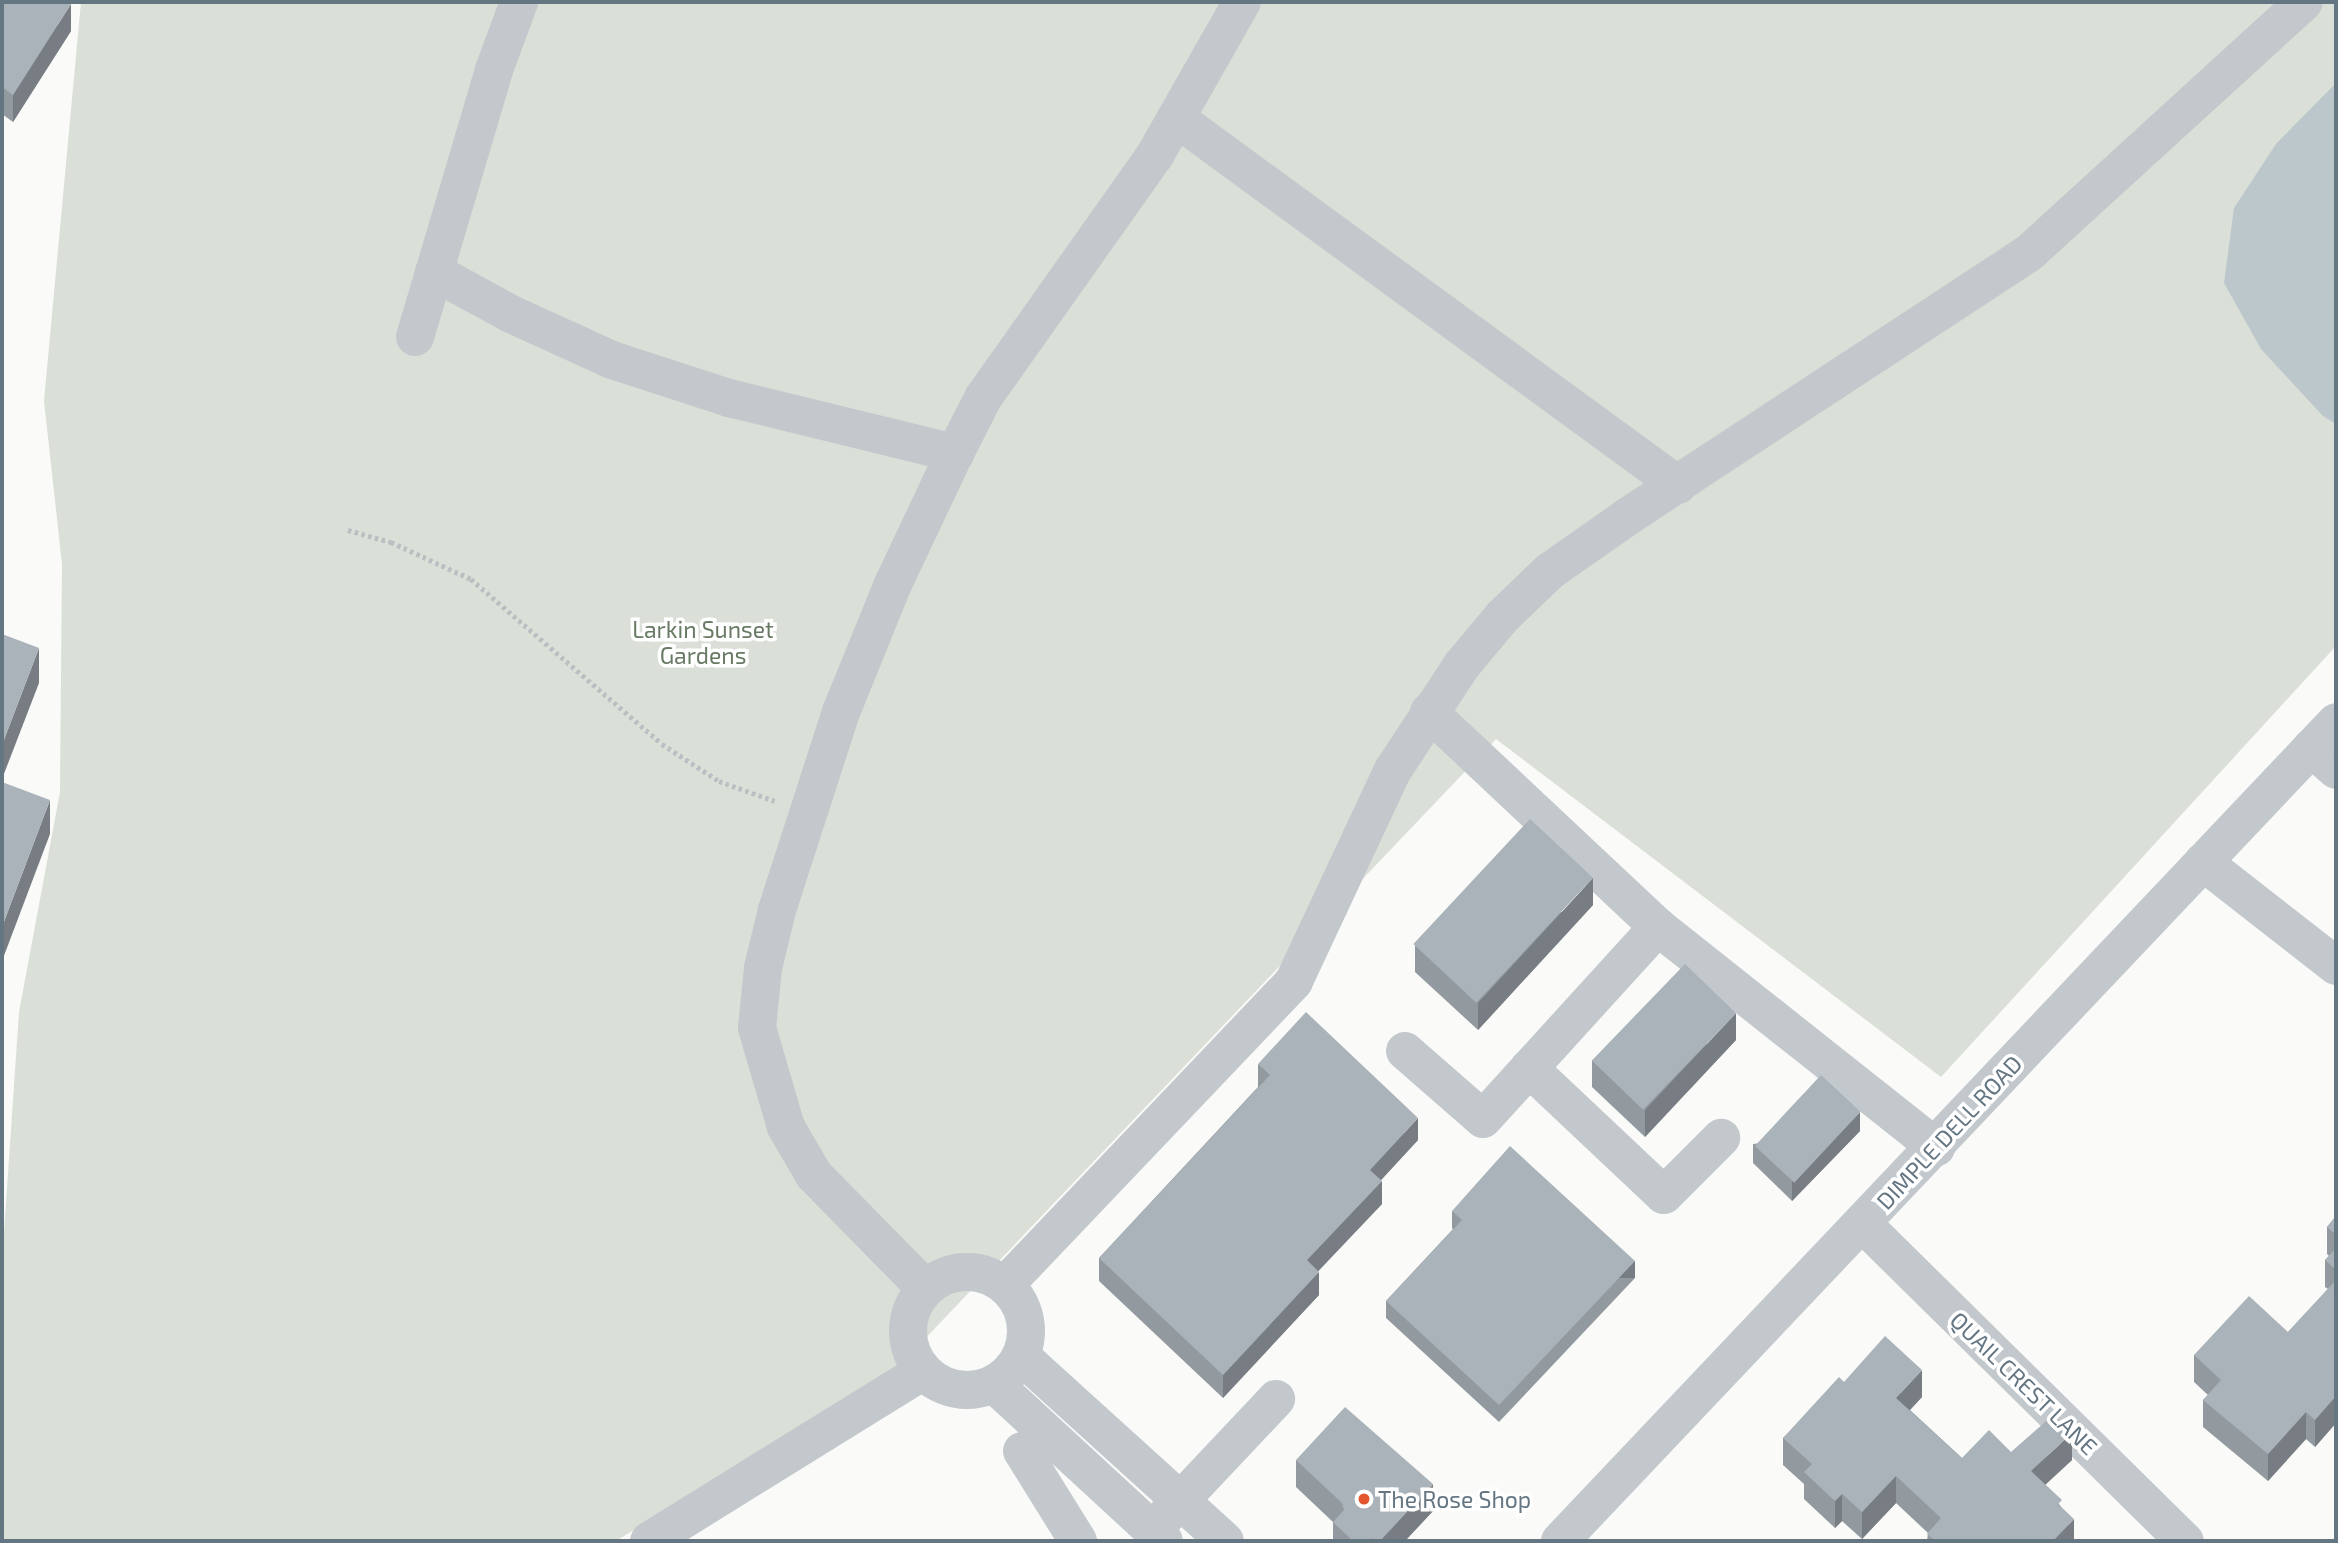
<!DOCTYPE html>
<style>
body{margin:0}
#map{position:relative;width:2338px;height:1543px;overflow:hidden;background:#fafaf8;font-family:"Exo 2",sans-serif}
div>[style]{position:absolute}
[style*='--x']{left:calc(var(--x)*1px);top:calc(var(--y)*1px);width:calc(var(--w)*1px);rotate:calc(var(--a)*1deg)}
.green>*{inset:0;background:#dadfd7}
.water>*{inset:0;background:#bbc7cb}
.path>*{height:4.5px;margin-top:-2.25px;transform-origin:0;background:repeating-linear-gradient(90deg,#bbbfc2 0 3.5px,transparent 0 7px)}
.minor>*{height:38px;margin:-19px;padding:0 19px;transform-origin:19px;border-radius:19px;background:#c3c8cc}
.minor>.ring{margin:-19px;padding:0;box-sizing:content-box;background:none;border:38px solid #c3c8cc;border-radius:50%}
.wall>*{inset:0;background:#929a9f}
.shaded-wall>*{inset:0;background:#777d82;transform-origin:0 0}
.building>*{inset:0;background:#aab3b9;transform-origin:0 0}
.dots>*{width:19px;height:19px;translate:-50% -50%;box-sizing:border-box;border:4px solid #fff;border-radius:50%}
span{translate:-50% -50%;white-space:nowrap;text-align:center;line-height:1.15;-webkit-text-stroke:7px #fff;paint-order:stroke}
.park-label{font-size:23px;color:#687a64}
.street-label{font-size:23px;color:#657683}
.poi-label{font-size:23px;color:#657683}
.left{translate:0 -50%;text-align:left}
.frame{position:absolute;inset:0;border:4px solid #657683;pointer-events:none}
</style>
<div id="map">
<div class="green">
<i style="clip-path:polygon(81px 2px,2336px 2px,2336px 646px,1941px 1077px,1496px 739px,899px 1366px,616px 1541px,2px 1541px,2px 1262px,19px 1012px,60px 792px,62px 564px,44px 401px)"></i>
</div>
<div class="water">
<i style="clip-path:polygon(2336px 83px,2336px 424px,2323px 416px,2261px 349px,2224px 283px,2234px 208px,2276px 144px)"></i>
</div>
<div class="path">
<i style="--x:348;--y:530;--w:45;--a:15.6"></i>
<i style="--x:391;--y:542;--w:88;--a:24.8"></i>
<i style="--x:471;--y:579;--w:252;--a:40.8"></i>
<i style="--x:662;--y:744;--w:68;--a:33"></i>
<i style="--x:719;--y:781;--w:59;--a:19.7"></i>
</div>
<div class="minor">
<i style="--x:1176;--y:118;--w:622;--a:36.17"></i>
<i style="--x:434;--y:272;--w:88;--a:28.6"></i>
<i style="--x:511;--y:314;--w:111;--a:24.5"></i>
<i style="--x:612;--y:360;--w:123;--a:18"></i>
<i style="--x:729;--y:398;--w:233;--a:13.7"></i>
<i style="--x:415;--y:337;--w:278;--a:-73.5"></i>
<i style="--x:494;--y:70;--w:72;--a:-69.8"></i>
<i style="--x:1429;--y:712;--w:314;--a:43.2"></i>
<i style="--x:1658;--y:927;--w:355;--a:38.4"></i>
<i style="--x:2311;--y:748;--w:33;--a:41"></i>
<i style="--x:2203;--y:862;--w:169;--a:38"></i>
<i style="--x:1405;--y:1051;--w:103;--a:41.1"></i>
<i style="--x:1483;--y:1119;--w:260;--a:-47.7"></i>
<i style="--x:1529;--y:1068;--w:185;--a:43.3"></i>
<i style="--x:1664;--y:1195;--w:81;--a:-45"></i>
<i style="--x:1863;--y:1224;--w:452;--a:44.6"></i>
<i class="ring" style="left:908px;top:1272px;width:80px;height:80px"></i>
<i style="--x:1005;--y:1285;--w:419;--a:-46.4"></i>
<i style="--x:1294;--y:981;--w:233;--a:-64.9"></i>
<i style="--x:1393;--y:770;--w:126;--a:-56.7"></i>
<i style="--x:1462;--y:665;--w:64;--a:-50.1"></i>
<i style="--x:1503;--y:616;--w:65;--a:-43.8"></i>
<i style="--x:1550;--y:571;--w:94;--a:-35"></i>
<i style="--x:1627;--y:517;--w:481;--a:-33.3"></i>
<i style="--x:2029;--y:253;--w:372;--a:-42.4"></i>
<i style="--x:925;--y:1288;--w:158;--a:-134.5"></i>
<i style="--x:814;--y:1175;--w:56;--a:-120.3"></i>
<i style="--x:786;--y:1127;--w:103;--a:-106.3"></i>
<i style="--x:757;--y:1028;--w:60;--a:-84.3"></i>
<i style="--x:763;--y:968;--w:60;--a:-76.4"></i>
<i style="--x:777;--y:910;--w:208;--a:-72.1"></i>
<i style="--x:841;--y:712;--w:138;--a:-67.9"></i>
<i style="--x:893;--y:584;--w:145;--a:-64.7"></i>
<i style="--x:955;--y:453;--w:62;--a:-63"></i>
<i style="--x:983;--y:398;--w:298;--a:-54.7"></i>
<i style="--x:1155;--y:155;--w:176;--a:-60.4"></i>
<i style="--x:1021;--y:1356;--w:275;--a:42.2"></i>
<i style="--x:994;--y:1384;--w:231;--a:42.7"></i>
<i style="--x:1022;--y:1451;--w:106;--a:58.1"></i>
<i style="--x:1163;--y:1519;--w:165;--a:-46.7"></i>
<i style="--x:649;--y:1541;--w:322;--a:-31.8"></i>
<i style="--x:1560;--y:1541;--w:1128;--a:-46.54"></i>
</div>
<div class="wall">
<i style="clip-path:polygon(2px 2px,71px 31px,13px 122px,2px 114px)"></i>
<i style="clip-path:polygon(1593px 905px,1478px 1030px,1415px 972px,1415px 945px)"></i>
<i style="clip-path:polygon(1736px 1040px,1645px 1137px,1592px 1087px,1592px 1060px)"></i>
<i style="clip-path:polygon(1258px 1064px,1418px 1140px,1381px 1180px,1382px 1204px,1318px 1271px,1319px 1295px,1223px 1398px,1099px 1281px,1099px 1258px,1258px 1087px)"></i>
<i style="clip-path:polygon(1860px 1131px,1792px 1201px,1753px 1163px,1753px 1144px)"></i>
<i style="clip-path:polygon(1452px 1211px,1635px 1278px,1499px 1422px,1386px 1318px,1386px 1301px,1453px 1229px,1452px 1228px)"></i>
<i style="clip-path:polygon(2336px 1216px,2336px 1423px,2315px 1447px,2306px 1439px,2268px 1481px,2203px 1427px,2203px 1400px,2208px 1395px,2194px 1382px,2194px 1355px,2288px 1332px,2328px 1289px,2325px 1287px,2325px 1260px,2329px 1256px,2327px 1254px,2327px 1227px)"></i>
<i style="clip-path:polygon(1844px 1382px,1922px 1397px,1910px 1410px,1962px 1458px,2011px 1452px,2072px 1460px,2045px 1485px,2062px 1508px,2074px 1541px,1927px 1541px,1928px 1533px,1896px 1503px,1862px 1539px,1842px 1521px,1835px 1528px,1804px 1499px,1804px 1484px,1783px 1465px,1783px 1438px)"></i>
<i style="clip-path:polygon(1296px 1460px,1433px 1511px,1405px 1541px,1333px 1541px,1333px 1522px,1296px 1487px)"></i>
</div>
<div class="shaded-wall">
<i style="clip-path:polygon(71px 4px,71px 31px,13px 122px,13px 95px)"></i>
<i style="clip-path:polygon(39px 648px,39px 683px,2px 779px,2px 745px)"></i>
<i style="clip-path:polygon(50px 800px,50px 834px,2px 961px,2px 927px)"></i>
<i style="clip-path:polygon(1593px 878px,1593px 905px,1478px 1030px,1478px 1003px)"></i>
<i style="clip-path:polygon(1736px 1013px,1736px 1040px,1645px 1137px,1645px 1110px)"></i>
<i style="clip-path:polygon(1860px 1112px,1860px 1131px,1792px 1201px,1792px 1182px)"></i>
<i style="clip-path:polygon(1418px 1118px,1418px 1140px,1370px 1192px,1370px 1170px)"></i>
<i style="clip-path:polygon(1382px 1181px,1382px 1204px,1307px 1283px,1307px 1260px)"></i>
<i style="left:1635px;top:1261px;width:17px;height:198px;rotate:90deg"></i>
<i style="clip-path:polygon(1319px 1272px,1319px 1295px,1223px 1398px,1223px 1375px)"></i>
<i style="clip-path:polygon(1922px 1370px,1922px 1397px,1896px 1425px,1896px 1398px)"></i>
<i style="clip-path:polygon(2336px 1396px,2336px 1423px,2315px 1447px,2315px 1420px)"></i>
<i style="clip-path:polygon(2306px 1412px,2306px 1439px,2268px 1481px,2268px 1454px)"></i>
<i style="clip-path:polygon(2072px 1433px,2072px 1460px,2031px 1498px,2031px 1471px)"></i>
<i style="clip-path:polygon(1896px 1476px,1896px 1503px,1862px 1539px,1862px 1512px)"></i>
<i style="clip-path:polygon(1433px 1484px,1433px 1511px,1405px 1541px,1380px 1541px)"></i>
<i style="clip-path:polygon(1842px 1494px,1842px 1521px,1835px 1528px,1835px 1501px)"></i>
<i style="clip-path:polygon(2074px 1519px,2074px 1541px,2053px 1541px)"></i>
</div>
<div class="building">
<i style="clip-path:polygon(2px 2px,67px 2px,71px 4px,13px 95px,2px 87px)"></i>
<i style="clip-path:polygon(2px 634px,39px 648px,2px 745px)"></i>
<i style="clip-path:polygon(2px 782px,50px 800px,2px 927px)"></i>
<i style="left:1530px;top:819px;width:86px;height:171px;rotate:43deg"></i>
<i style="left:1685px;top:964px;width:71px;height:134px;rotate:44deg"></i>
<i style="clip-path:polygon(1306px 1012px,1418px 1118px,1370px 1170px,1382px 1181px,1307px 1260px,1319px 1272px,1223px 1375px,1099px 1258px,1270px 1075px,1258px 1064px)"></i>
<i style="left:1821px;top:1075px;width:54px;height:97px;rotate:43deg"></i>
<i style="clip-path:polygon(1510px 1146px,1635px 1261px,1499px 1405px,1386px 1301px,1462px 1220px,1452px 1211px)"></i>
<i style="clip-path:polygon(2336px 1216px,2336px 1235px,2327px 1227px)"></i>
<i style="clip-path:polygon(2336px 1248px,2336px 1270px,2325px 1260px)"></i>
<i style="clip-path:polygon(2336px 1280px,2336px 1396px,2315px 1420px,2306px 1412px,2268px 1454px,2203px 1400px,2221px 1380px,2194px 1355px,2249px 1296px,2288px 1332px)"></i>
<i style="clip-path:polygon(1885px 1336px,1922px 1370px,1896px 1398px,1962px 1458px,1989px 1430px,2011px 1452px,2053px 1415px,2072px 1433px,2031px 1471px,2062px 1500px,2058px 1504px,2074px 1519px,2053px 1541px,1935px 1541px,1927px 1534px,1941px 1518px,1896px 1476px,1862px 1512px,1842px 1494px,1835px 1501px,1804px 1472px,1812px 1464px,1783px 1438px,1839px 1377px,1844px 1382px)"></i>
<i style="clip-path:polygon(1345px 1407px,1433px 1484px,1380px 1541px,1377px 1541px,1373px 1538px,1369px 1541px,1353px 1541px,1333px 1522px,1344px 1510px,1342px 1503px,1296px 1460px)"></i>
</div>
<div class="dots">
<i style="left:1364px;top:1499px;background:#e4572e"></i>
</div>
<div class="park-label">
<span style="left:703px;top:642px">Larkin Sunset<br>Gardens</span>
</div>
<div class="street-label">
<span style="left:1949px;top:1132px;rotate:-47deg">DIMPLE DELL ROAD</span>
<span style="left:2024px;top:1383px;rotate:44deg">QUAIL CREST LANE</span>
</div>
<div class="poi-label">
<span class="left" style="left:1378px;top:1499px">The Rose Shop</span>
</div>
<div class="frame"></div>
</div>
